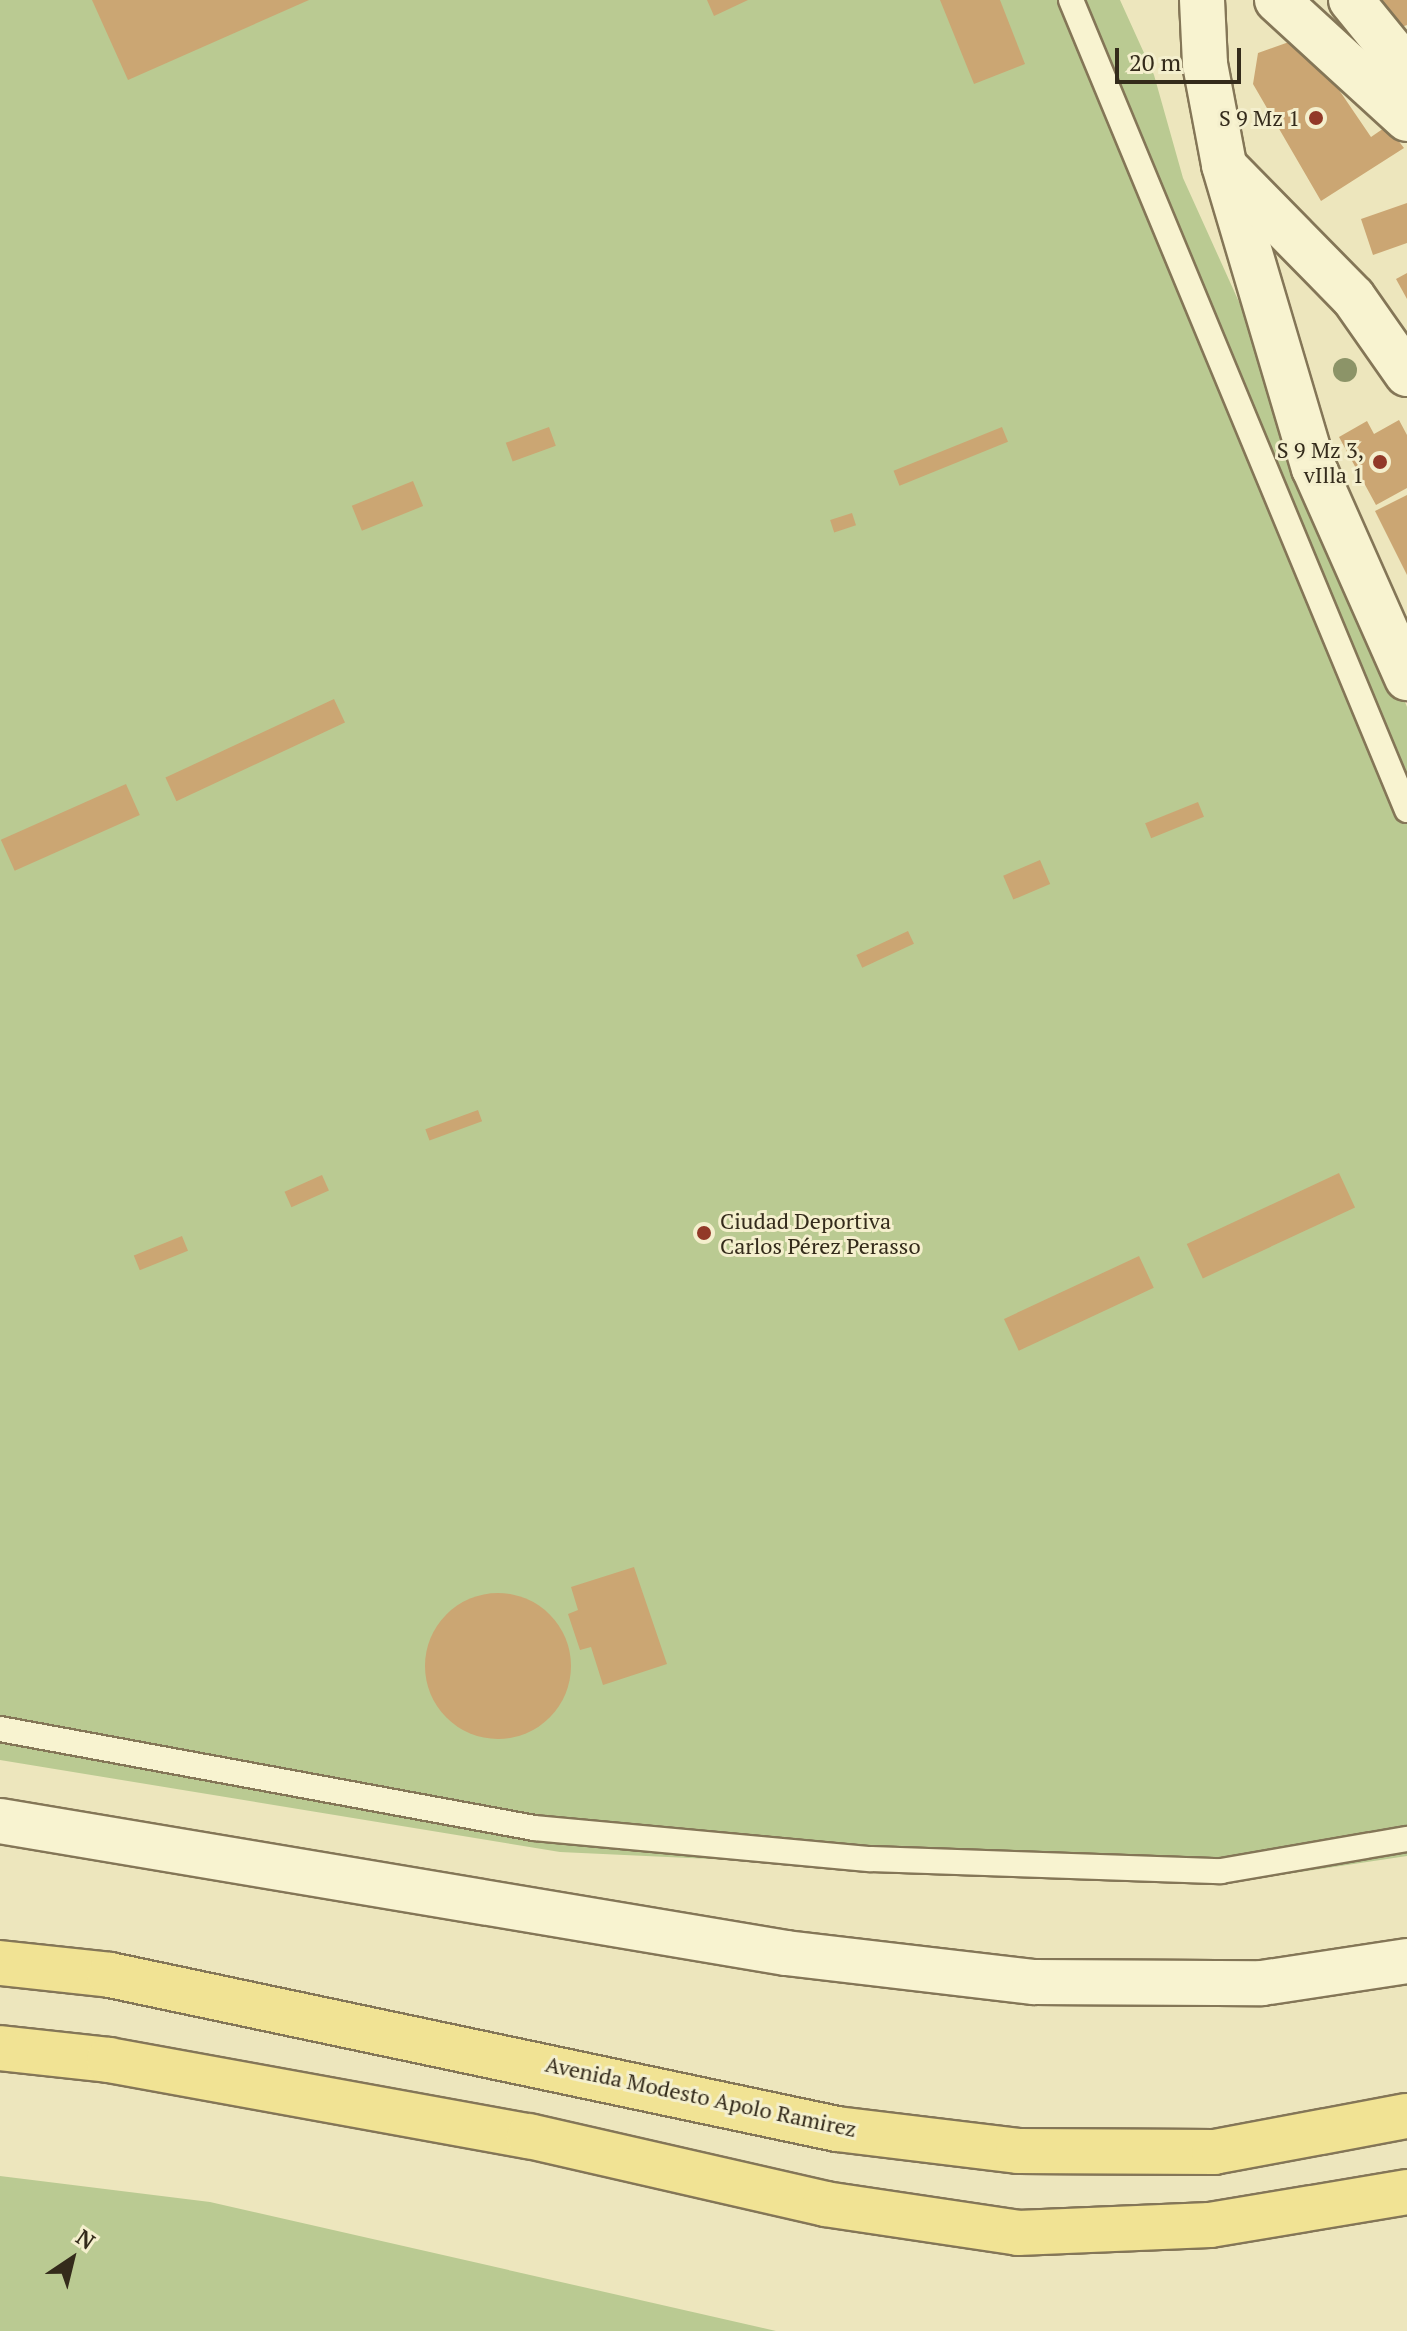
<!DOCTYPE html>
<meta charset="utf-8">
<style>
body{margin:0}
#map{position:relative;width:1407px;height:2331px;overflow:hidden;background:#ede6bd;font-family:"PT Serif",serif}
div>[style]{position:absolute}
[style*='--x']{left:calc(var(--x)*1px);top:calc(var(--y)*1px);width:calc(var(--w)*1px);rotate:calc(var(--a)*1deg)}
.green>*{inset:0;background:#baca92}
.building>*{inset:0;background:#cba673;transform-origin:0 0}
.round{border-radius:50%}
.roads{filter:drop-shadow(2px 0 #847657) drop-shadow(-2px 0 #847657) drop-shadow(0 2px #847657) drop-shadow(0 -2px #847657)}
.service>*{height:24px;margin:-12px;padding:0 12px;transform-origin:12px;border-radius:12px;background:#f8f3d0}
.minor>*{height:44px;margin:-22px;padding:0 22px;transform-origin:22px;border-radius:22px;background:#f8f3d0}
.primary>*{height:44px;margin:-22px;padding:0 22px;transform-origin:22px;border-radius:22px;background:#f1e394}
.trees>*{width:24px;height:24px;margin:-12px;border-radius:50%;background:#8c9468}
.dots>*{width:22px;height:22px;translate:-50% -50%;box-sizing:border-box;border:4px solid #f4efcd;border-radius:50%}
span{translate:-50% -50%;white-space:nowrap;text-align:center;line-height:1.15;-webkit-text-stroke:6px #f4efcd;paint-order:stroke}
.poi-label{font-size:22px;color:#342b1b}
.right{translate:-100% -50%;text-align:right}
.left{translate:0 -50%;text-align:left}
.street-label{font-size:22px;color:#342b1b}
.north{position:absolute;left:32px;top:2219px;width:80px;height:80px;-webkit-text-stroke:6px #f4efcd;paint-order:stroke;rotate:35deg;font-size:22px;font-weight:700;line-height:32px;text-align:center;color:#342b1b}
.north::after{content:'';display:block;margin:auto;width:28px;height:36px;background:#342b1b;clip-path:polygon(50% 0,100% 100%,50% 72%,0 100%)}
.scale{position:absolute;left:1115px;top:48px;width:126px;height:36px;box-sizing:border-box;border:4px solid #342b1b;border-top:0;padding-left:10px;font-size:24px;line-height:28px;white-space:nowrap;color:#342b1b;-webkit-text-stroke:6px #f4efcd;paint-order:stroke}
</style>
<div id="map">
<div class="green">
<i style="clip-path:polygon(0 0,1120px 0,1154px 75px,1183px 178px,1314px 468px,1407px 707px,1407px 1856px,1226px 1883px,560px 1852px,0 1760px)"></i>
<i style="clip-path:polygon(0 2176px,210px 2202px,776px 2331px,0 2331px)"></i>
</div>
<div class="building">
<i style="clip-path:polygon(92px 0,309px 0,128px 80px)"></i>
<i style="clip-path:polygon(707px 0,748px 0,714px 16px)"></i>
<i style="clip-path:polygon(940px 0,1000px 0,1025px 64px,974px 84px)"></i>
<i style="clip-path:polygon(1381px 0,1407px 0,1407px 25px,1394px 30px)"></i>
<i style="clip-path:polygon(1303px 37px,1371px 137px,1387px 126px,1404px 148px,1321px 201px,1253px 84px,1258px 53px)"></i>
<i style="clip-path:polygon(1407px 203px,1407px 243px,1373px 255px,1361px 219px)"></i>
<i style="clip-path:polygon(1407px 273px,1407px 299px,1396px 279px)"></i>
<i style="clip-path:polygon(1399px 420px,1407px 435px,1407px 488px,1376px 505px,1339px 437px,1367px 421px,1374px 434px)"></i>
<i style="left:549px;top:427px;width:20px;height:46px;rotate:70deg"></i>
<i style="left:1002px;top:427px;width:16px;height:117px;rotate:68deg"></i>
<i style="left:413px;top:481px;width:27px;height:66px;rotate:68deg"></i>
<i style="clip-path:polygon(1407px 495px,1407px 575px,1375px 511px)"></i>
<i style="left:852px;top:513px;width:13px;height:23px;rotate:72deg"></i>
<i style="left:334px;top:699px;width:26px;height:186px;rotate:65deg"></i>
<i style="left:126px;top:784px;width:34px;height:137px;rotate:66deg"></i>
<i style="left:1198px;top:802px;width:16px;height:57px;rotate:68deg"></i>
<i style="left:1040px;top:860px;width:26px;height:40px;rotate:67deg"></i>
<i style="left:908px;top:931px;width:14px;height:57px;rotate:65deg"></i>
<i style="left:478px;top:1110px;width:12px;height:56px;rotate:70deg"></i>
<i style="left:1339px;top:1173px;width:38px;height:168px;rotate:65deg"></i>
<i style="left:322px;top:1175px;width:17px;height:41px;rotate:66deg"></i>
<i style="left:182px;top:1236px;width:16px;height:52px;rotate:68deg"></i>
<i style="left:1139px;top:1256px;width:35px;height:149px;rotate:65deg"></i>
<i style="clip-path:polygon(634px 1567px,667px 1664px,603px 1685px,591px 1647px,580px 1650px,568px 1614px,578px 1610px,571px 1587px)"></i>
<i class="round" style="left:425px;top:1593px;width:146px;height:146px"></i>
</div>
<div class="roads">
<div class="service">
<i style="--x:1071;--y:0;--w:877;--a:67.47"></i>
<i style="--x:0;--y:1729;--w:543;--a:10.5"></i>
<i style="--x:534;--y:1828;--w:338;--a:5.3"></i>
<i style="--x:871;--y:1859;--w:350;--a:2"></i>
<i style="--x:1221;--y:1871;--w:189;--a:-9.8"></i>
</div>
<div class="minor">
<i style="--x:1202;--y:0;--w:64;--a:87.3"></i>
<i style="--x:1205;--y:64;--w:103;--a:79.3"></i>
<i style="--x:1224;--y:165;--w:316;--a:73.5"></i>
<i style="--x:1314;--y:468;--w:230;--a:66.1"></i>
<i style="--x:1277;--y:0;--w:176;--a:42.5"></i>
<i style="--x:1351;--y:0;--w:89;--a:50.9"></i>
<i style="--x:1228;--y:170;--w:178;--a:45.5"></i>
<i style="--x:1353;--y:297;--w:94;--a:55"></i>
<i style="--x:0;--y:1821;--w:797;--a:9.53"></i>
<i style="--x:786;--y:1953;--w:250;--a:6.7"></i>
<i style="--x:1034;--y:1982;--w:228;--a:0.3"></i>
<i style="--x:1262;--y:1983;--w:147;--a:-8.6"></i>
</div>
<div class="primary">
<i style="--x:0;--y:1963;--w:111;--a:6.2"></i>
<i style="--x:110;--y:1975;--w:743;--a:11.96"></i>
<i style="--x:837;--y:2129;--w:182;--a:6.9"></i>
<i style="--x:1018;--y:2151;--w:196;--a:0.3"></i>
<i style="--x:1214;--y:2152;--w:196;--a:-10.6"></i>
<i style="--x:0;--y:2048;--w:110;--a:6.3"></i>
<i style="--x:109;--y:2060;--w:427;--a:10.3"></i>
<i style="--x:529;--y:2136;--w:304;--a:12.9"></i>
<i style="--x:825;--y:2204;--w:195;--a:8.5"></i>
<i style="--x:1018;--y:2233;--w:192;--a:-2.4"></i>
<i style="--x:1210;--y:2225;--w:200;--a:-9.5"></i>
</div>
</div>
<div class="trees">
<i style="left:1345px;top:370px"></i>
</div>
<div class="dots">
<i style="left:1316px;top:118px;background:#923928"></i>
<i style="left:1380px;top:462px;background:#923928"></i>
<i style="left:704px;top:1233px;background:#923928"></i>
</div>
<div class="poi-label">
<span class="right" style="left:1300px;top:118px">S 9 Mz 1</span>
<span class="right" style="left:1364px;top:462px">S 9 Mz 3,<br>vIlla 1</span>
<span class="left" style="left:720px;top:1233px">Ciudad Deportiva<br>Carlos Pérez Perasso</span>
</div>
<div class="street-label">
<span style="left:701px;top:2096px;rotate:12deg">Avenida Modesto Apolo Ramirez</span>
</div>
<div class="north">N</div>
<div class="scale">20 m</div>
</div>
